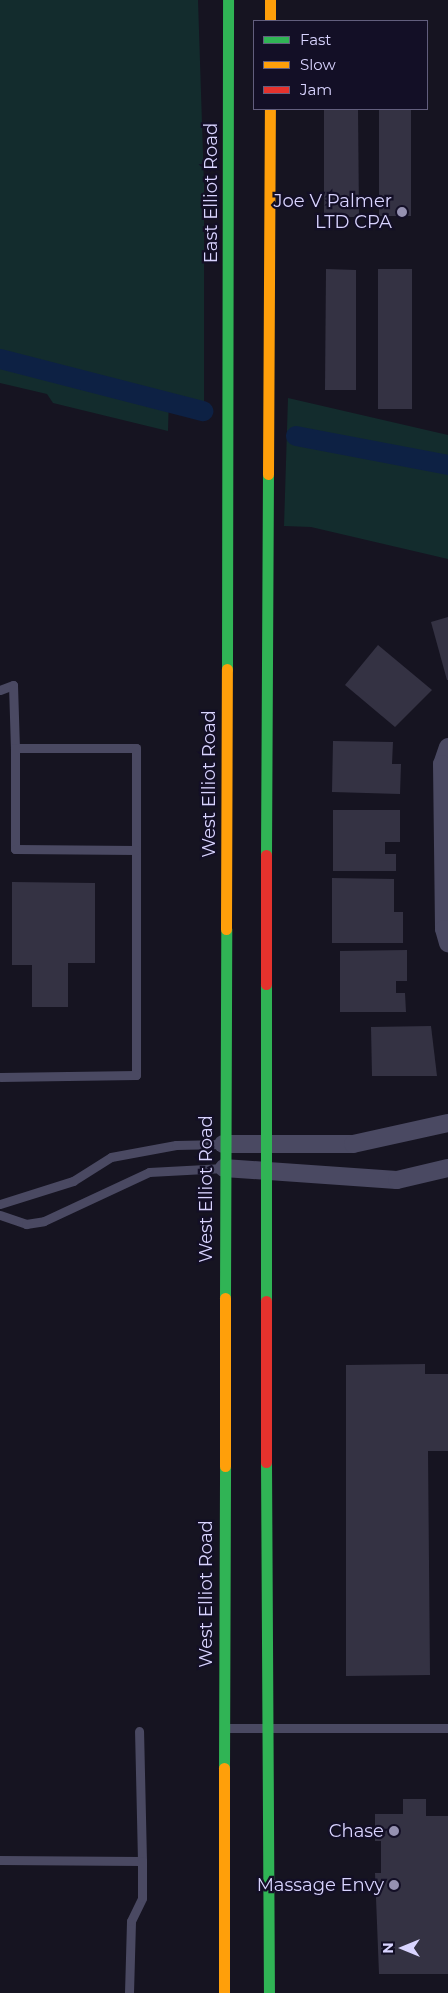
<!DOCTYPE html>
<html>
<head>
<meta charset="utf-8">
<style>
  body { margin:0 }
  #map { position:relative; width:448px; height:1993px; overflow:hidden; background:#161421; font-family:Montserrat,sans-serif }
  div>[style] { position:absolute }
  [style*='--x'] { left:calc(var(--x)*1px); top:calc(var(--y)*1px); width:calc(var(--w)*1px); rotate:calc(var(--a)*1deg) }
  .green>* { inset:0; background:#132c2d }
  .canal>* { height:20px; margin:-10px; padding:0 10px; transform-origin:10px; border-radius:10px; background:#0d2144 }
  .building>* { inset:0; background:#343243 }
  .lane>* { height:9px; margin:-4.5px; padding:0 4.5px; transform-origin:4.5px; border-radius:4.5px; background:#4a4962 }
  .street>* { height:18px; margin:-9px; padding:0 9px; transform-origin:9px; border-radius:9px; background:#4a4962 }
  .fast>* { height:11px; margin:-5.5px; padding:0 5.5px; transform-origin:5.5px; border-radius:5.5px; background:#30b455 }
  .slow>* { height:11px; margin:-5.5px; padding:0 5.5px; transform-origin:5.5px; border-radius:5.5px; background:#ff9f0a }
  .jam>* { height:11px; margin:-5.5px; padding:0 5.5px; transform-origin:5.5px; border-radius:5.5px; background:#e5322d }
  .dots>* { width:14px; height:14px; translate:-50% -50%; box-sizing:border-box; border:2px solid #130f26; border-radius:50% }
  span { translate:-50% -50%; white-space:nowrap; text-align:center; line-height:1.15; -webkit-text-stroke:4.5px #130f26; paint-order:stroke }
  .street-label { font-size:18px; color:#d9d4ff }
  .poi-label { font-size:18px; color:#d9d4ff }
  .right { translate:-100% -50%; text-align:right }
  .legend { position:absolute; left:253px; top:20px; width:175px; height:90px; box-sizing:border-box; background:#130f26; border:1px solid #625e7d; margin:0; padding:6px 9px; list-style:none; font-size:15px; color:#d9d4ff }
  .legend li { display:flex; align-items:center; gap:10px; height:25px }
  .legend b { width:25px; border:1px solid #625e7d }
  .north { position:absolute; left:378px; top:1923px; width:50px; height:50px; -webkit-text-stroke:4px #130f26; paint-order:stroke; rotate:270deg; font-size:14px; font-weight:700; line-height:20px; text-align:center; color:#d9d4ff }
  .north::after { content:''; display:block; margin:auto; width:18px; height:22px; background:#d9d4ff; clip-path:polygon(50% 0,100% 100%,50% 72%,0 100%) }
</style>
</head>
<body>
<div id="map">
  <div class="green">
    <i style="clip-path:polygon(0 0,198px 0,204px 185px,204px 403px,169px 395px,168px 431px,53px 403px,47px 394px,0 383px)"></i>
    <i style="clip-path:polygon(288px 398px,448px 435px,448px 559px,311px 527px,284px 526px)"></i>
  </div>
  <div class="canal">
    <i style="--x:0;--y:359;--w:210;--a:14.4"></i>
    <i style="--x:296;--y:436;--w:155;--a:10.8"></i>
  </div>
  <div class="building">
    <i style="clip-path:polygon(324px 109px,358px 109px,359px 217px,324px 217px)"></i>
    <i style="clip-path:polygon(379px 109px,411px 109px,411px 216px,379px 216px)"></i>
    <i style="clip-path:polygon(326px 269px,356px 270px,356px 390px,325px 390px)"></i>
    <i style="clip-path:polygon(378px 269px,412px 269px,412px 409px,378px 409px)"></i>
    <i style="clip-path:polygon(448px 617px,448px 680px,447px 680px,431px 622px)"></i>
    <i style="clip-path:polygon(378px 645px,432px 690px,395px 727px,345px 685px)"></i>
    <i style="clip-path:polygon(333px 741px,393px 742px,392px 764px,401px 764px,400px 794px,332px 792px)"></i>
    <i style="clip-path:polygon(333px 810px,400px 810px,400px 842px,385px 842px,385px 854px,396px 854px,396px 871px,333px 871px)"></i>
    <i style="clip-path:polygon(332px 878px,394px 879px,394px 912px,403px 912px,403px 943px,332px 943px)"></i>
    <i style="clip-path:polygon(12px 882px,95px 883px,95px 963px,68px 963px,68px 1007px,32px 1007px,32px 965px,12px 965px)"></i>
    <i style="clip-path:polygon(407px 950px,407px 981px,396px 981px,396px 993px,405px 993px,406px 1012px,340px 1012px,340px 951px)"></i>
    <i style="clip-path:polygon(431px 1026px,437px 1076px,372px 1076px,371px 1027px)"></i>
    <i style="clip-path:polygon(425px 1364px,425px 1374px,448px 1374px,448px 1451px,428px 1451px,430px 1675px,346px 1676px,346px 1365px)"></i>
    <i style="clip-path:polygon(403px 1799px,426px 1799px,426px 1816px,448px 1816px,448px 1974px,379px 1974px,375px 1873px,381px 1873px,381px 1841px,375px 1841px,375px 1814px,403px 1814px)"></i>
  </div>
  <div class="lane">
    <i style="--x:0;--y:690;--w:14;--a:-21"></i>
    <i style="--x:13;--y:685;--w:63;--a:88.2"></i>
    <i style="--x:15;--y:748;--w:121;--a:0"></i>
    <i style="--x:136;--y:748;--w:327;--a:90"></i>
    <i style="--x:136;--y:1075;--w:136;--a:179.2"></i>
    <i style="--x:15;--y:748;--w:101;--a:90"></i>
    <i style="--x:15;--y:849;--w:121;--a:0.5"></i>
    <i style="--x:0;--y:1204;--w:77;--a:-17.5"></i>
    <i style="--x:73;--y:1181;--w:45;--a:-32.3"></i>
    <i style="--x:111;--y:1157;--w:66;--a:-10.5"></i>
    <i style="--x:176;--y:1145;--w:47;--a:-1.2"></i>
    <i style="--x:0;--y:1215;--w:28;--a:19"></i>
    <i style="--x:26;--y:1224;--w:18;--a:-9"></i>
    <i style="--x:44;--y:1221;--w:116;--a:-25"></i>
    <i style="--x:149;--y:1172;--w:75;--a:-3.1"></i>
    <i style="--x:226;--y:1728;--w:222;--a:0"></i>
    <i style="--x:0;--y:1860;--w:142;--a:0.4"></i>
    <i style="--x:142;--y:1861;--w:130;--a:-91.3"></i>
    <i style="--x:129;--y:1993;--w:72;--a:-88.4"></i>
    <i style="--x:131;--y:1921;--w:25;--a:-64"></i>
    <i style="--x:142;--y:1898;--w:37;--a:-90"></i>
  </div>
  <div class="street">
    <i style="--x:448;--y:747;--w:18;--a:109"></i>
    <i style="--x:442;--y:764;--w:165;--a:89.3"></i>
    <i style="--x:444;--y:929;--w:15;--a:74"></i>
    <i style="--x:223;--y:1144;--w:130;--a:0"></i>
    <i style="--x:353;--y:1144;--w:97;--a:-12.5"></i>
    <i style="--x:224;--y:1168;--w:173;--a:4"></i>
    <i style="--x:397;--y:1180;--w:52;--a:-13.2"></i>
  </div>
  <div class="fast">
    <i style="--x:227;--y:669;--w:669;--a:-89.91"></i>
    <i style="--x:266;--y:855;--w:381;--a:-89.7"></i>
    <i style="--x:225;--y:1298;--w:369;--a:-89.8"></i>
    <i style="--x:266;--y:1301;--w:317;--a:-90"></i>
    <i style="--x:266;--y:1462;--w:531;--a:89.68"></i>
    <i style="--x:224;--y:1768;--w:302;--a:-89.8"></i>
  </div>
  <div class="slow">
    <i style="--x:270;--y:0;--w:21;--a:90"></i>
    <i style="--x:268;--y:474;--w:365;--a:-89.7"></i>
    <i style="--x:226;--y:929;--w:260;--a:-89.8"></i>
    <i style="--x:225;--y:1466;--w:168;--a:-90"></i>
    <i style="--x:224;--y:1993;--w:225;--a:-90"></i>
  </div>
  <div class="jam">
    <i style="--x:266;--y:984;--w:129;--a:-90"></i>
    <i style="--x:266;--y:1301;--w:161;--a:90"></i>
  </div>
  <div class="dots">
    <i style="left:402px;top:212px;background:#9591b1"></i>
    <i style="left:394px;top:1831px;background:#9591b1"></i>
    <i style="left:394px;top:1885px;background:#9591b1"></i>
  </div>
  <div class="street-label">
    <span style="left:211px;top:193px;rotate:-90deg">East Elliot Road</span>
    <span style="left:209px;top:784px;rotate:-90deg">West Elliot Road</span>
    <span style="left:206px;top:1189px;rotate:-90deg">West Elliot Road</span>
    <span style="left:206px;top:1594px;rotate:-90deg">West Elliot Road</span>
  </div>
  <div class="poi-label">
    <span class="right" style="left:392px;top:212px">Joe V Palmer<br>LTD CPA</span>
    <span class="right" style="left:384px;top:1831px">Chase</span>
    <span class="right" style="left:384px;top:1885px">Massage Envy</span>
  </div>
  <ul class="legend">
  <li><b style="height:6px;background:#30b455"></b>Fast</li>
  <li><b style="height:6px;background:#ff9f0a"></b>Slow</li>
  <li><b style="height:6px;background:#e5322d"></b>Jam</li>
  </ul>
  <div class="north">N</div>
</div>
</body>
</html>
